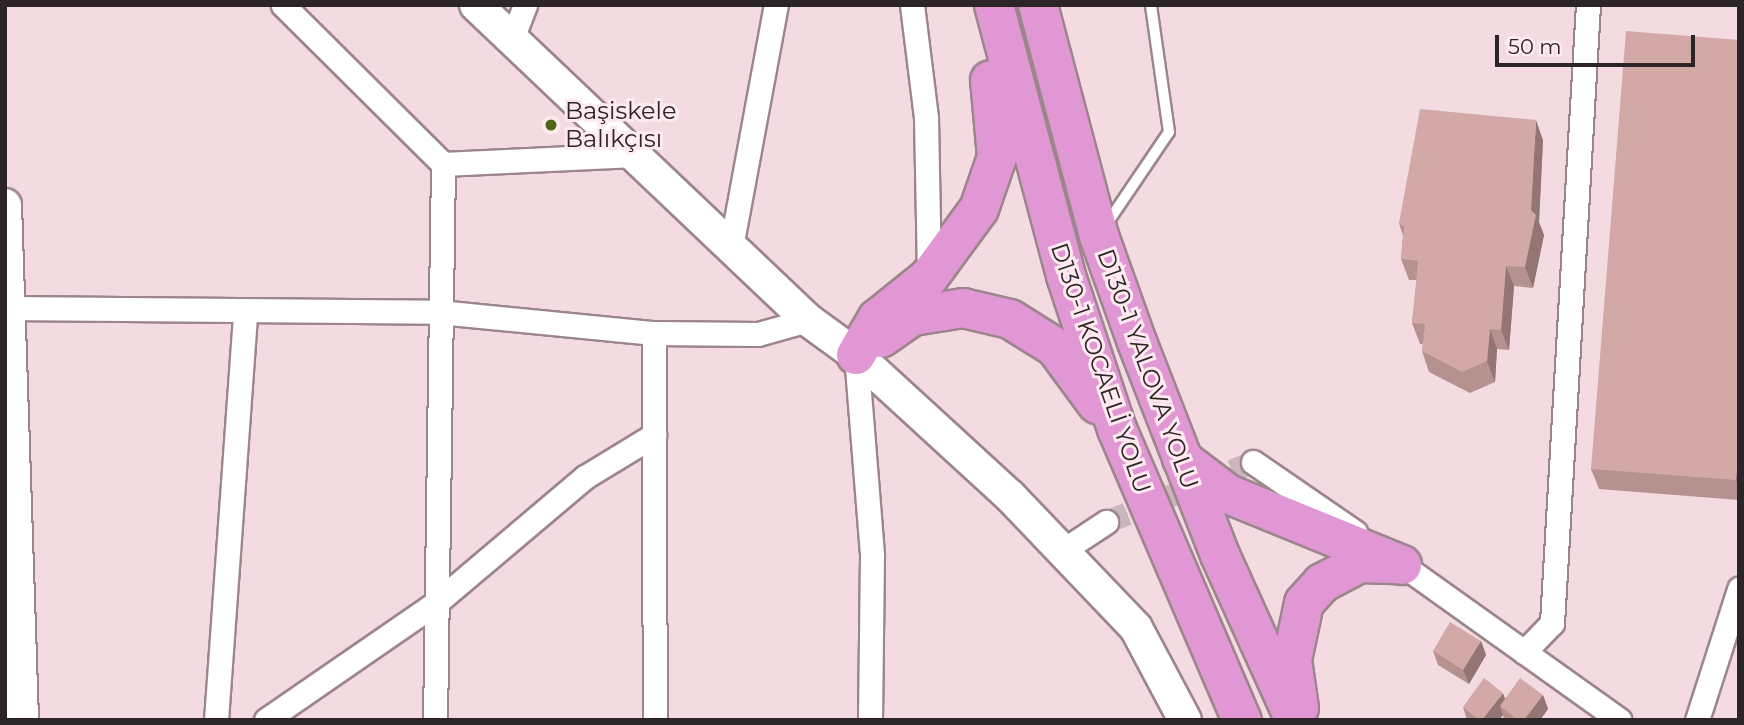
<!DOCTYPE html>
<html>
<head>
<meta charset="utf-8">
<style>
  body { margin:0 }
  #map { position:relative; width:1744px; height:725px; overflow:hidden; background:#f4dbe2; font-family:Montserrat,sans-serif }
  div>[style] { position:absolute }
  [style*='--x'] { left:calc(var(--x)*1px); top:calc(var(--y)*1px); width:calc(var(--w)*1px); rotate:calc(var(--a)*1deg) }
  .street-tunnel>* { height:23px; margin-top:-11.5px; transform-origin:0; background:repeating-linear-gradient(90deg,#ccb6bd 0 23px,transparent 0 34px) }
  .roads { filter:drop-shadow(2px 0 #9c868c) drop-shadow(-2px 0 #9c868c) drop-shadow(0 2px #9c868c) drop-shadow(0 -2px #9c868c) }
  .lane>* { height:10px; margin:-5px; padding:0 5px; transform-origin:5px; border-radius:5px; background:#fff }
  .street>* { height:23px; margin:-11.5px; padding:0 11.5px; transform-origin:11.5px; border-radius:11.5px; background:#fff }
  .secondary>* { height:32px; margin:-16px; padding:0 16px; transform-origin:16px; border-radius:16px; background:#fff }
  .highway>* { height:38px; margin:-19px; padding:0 19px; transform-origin:19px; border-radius:19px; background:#e097d4 }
  .wall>* { inset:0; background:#b5918f }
  .shaded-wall>* { inset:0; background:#937674 }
  .building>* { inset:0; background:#d2a9a6 }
  .dots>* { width:19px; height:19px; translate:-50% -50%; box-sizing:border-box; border:4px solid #feeaef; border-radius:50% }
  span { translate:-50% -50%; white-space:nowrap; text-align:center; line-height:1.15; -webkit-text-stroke:6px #feeaef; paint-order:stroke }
  .poi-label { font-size:24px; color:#2d2427 }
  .left { translate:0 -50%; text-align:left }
  .street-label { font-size:24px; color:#2d2427 }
  .frame { position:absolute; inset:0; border:7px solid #2d2427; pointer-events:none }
  .scale { position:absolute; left:1495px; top:35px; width:200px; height:32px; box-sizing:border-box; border:4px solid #2d2427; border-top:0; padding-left:9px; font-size:21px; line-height:24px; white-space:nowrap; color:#2d2427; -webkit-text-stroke:5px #feeaef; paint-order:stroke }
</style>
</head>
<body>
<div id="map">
  <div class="street-tunnel">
    <i style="--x:1106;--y:522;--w:159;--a:-22.2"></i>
  </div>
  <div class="roads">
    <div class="lane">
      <i style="--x:1106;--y:225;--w:112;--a:-55.9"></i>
      <i style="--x:1169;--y:132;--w:128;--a:-98.1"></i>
    </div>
    <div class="street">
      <i style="--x:283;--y:5;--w:226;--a:44.8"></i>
      <i style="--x:443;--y:164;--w:556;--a:90.82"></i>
      <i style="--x:912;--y:5;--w:114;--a:82.9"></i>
      <i style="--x:926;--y:118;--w:156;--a:88.9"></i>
      <i style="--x:512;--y:39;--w:36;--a:-69"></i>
      <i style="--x:443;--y:164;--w:191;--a:-2.7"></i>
      <i style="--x:731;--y:247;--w:246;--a:-79.5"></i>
      <i style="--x:8;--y:308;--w:431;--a:0.5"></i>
      <i style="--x:439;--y:312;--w:216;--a:5.6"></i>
      <i style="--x:654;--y:333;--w:104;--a:0.6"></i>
      <i style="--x:758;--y:334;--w:52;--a:-15.6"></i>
      <i style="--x:654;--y:333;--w:387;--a:89.9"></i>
      <i style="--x:856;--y:355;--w:201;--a:85.4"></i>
      <i style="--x:872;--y:555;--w:165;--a:90.7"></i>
      <i style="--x:1253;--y:462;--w:124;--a:34.5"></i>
      <i style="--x:1062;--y:551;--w:53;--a:-33.4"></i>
      <i style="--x:1394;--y:559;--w:277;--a:35.5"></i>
      <i style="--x:1524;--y:652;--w:40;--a:-46"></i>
      <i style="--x:1552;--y:623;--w:619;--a:-86.67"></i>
      <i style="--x:216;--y:720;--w:409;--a:-85.9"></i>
      <i style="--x:266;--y:720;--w:208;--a:-34.6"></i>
      <i style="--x:437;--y:602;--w:194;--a:-40.2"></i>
      <i style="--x:585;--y:477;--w:81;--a:-31.3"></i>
      <i style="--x:1697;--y:720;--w:138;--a:-72.2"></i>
    </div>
    <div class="secondary">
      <i style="--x:476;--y:5;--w:458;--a:43.5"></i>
      <i style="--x:808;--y:320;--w:59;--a:36.1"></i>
      <i style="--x:856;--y:355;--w:209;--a:42.5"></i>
      <i style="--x:1010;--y:496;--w:182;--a:46.3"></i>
      <i style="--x:1136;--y:628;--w:104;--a:62"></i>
      <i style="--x:5;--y:205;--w:515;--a:88.11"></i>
    </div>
    <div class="highway">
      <i style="--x:994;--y:5;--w:280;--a:75.1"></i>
      <i style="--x:1066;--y:276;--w:161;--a:71.6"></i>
      <i style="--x:1117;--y:429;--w:317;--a:66.8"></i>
      <i style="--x:1038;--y:5;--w:239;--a:75.2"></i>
      <i style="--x:1099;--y:236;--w:113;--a:70.3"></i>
      <i style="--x:1137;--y:342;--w:229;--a:68.7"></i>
      <i style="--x:1220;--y:555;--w:181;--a:65.6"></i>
      <i style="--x:881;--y:338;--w:39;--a:-35"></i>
      <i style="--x:913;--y:316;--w:51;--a:-9.1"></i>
      <i style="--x:963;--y:308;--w:48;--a:13.2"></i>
      <i style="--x:1010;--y:319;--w:53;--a:31.9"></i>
      <i style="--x:1055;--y:347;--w:71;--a:53.6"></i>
      <i style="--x:856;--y:355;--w:42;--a:-59.7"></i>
      <i style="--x:877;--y:319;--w:67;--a:-38.9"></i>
      <i style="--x:929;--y:277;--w:84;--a:-53.7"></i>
      <i style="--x:979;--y:209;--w:55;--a:-70.9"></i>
      <i style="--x:997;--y:157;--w:77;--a:-95.2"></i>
      <i style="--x:1182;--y:459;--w:58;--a:37.3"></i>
      <i style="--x:1228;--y:494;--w:188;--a:22.2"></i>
      <i style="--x:1299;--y:708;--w:49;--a:-98.3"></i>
      <i style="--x:1292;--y:660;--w:58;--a:-78.1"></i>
      <i style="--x:1304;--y:603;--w:27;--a:-48"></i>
      <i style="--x:1322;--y:583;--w:43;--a:-27.8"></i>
      <i style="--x:1360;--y:563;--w:36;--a:2"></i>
    </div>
  </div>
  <div class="wall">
    <i style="clip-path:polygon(1739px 40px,1739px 500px,1599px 489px,1591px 469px)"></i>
    <i style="clip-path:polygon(1543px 140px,1539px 222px,1544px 235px,1533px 288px,1514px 286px,1509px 350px,1497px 349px,1495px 382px,1470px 393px,1429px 372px,1422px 351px,1423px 344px,1420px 344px,1412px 323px,1417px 280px,1409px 280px,1401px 259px,1403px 236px,1399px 223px)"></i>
    <i style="clip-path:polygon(1481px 641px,1486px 655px,1469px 684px,1438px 665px,1433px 651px)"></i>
    <i style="clip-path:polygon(1543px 695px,1548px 709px,1540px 720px,1504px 720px,1503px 715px,1499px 720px,1467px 720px,1463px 707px,1505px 698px)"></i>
  </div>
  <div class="shaded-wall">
    <i style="clip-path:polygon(1536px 120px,1543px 140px,1539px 222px,1544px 235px,1533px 288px,1525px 267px,1531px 210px)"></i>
    <i style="clip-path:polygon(1506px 266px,1514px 286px,1509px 350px,1501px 330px)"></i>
    <i style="clip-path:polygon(1490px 329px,1497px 349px,1495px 382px,1487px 361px)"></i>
    <i style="clip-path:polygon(1739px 448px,1739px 487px,1736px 480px)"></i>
    <i style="clip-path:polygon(1481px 641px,1486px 655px,1469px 684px,1463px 670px)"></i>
    <i style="clip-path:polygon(1503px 693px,1508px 707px,1500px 706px,1503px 715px,1499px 720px,1482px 720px)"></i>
    <i style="clip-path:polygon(1543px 695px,1548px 709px,1540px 720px,1524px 720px)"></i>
  </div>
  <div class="building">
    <i style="clip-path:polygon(1626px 31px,1739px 40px,1739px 448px,1736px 480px,1591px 469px)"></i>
    <i style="clip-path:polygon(1420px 109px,1536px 120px,1531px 210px,1536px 215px,1525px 267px,1506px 266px,1501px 330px,1490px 329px,1487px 361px,1462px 372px,1422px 351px,1425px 324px,1412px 323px,1418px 261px,1401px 259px,1404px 227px,1399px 223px)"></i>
    <i style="clip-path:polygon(1450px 622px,1481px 641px,1463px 670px,1433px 651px)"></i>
    <i style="clip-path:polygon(1484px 678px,1503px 693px,1482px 720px,1479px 720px,1463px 707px)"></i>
    <i style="clip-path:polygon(1520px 678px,1543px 695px,1524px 720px,1512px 720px,1514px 717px,1500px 706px)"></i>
  </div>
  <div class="dots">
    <i style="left:551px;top:125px;background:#4f6614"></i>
  </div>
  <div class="poi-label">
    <span class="left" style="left:565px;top:125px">Başiskele<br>Balıkçısı</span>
  </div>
  <div class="street-label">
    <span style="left:1101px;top:368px;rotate:71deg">D130-1 KOCAELİ YOLU</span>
    <span style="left:1148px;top:369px;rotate:70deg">D130-1 YALOVA YOLU</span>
  </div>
  <div class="frame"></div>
  <div class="scale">50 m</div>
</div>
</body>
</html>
